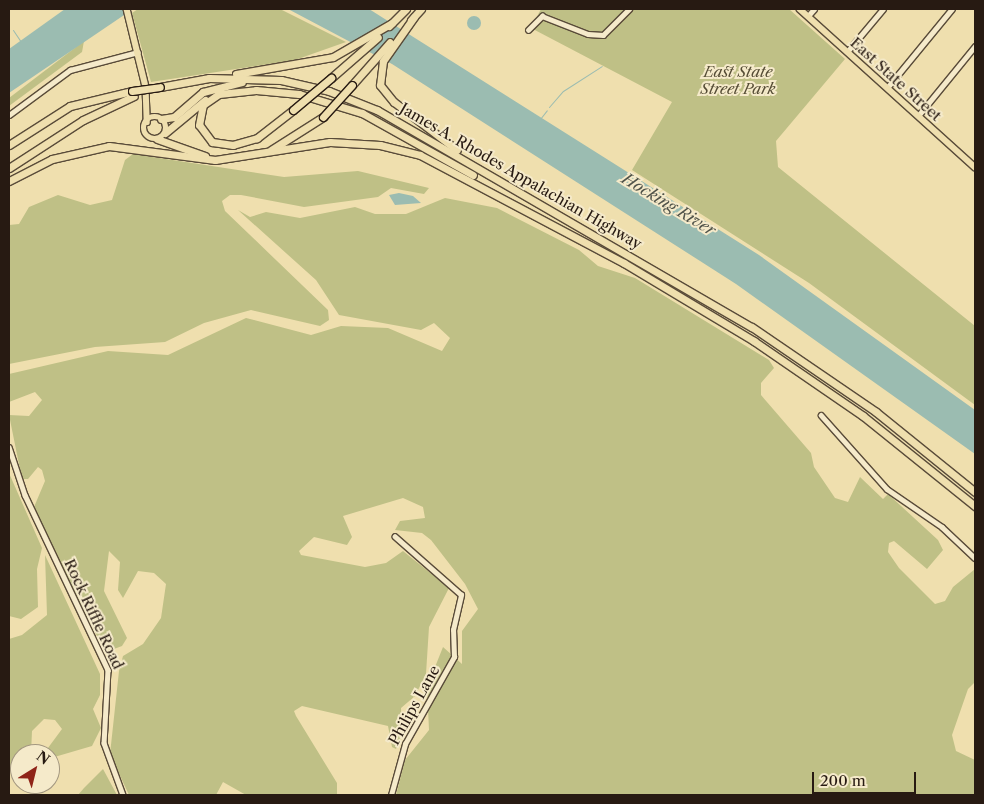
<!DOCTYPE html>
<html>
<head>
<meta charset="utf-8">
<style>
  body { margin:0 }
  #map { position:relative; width:984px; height:804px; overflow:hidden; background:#efdfae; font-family:"Libre Caslon Text",serif }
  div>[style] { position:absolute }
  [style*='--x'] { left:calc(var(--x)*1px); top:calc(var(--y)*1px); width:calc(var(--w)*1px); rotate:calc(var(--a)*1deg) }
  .green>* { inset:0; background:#bfc086 }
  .water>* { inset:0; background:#9bbcb1 }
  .round { border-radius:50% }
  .stream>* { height:1px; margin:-0.5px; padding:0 0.5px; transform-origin:0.5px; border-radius:0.5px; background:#9bbcb1 }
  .roads { filter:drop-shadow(1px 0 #594b39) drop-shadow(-1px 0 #594b39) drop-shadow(0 1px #594b39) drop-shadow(0 -1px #594b39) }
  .minor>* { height:4.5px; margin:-2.25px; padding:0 2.25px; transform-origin:2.25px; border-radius:2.25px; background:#f5eaca }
  .major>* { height:5.5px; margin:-2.75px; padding:0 2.75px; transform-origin:2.75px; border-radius:2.75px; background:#efdfae }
  .major>.ring { margin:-2.75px; padding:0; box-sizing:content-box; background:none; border:5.5px solid #efdfae; border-radius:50% }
  .highway>* { height:7px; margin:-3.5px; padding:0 3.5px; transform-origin:3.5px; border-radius:3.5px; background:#efdfae }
  .bridges { filter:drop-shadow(1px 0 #271a12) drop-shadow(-1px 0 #271a12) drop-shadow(0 1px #271a12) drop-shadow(0 -1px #271a12) }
  .highway-bridge>* { height:7px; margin:-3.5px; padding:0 3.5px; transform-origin:3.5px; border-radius:3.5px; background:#efdfae }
  span { translate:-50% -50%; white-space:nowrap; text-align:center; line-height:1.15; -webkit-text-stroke:4px #f5eaca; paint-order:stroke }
  .park-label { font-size:15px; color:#554c35; font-style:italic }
  .street-label { font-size:15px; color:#271a12 }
  .water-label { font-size:16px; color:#50534a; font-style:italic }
  .frame { position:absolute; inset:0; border:10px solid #271a12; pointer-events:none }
  .north { position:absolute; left:10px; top:744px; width:50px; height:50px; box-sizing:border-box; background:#f5eaca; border:1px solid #a39780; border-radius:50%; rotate:36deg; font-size:14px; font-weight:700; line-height:20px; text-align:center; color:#271a12 }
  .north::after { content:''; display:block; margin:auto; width:18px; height:22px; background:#8f2418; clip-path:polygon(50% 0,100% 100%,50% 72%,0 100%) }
  .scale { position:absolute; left:812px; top:772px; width:104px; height:22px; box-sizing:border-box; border:2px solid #271a12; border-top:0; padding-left:6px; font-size:15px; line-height:18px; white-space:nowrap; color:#271a12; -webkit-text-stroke:4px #f5eaca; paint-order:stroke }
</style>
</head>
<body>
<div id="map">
  <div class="green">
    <i style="clip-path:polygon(138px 9px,280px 9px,346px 42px,295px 60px,151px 82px,132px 13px)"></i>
    <i style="clip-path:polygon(541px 9px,789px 9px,845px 59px,776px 141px,778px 167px,975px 326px,975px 405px,809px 283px,632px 170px,672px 102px,531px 28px)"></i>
    <i style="clip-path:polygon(84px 41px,82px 52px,9px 106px,9px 98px)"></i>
    <i style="clip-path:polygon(133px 154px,284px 177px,358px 171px,429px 188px,424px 194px,391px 188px,378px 197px,304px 207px,241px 195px,230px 195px,222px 201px,225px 211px,328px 310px,329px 320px,320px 326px,251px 310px,204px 323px,165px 342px,95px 347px,9px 364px,9px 225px,19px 224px,29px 207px,58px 195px,90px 205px,112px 200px,125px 160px)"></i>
    <i style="clip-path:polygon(445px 198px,497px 208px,579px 250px,598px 266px,635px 278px,769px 360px,774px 368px,761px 383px,761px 395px,811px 453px,814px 467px,835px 498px,848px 502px,860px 477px,883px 499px,888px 494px,938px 540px,943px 550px,927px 569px,894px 541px,889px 543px,888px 552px,899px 568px,935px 604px,945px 601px,953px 587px,975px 569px,975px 682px,968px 689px,952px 735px,956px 751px,975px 760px,975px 795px,396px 795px,405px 760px,429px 730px,427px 687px,443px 647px,462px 664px,462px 631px,478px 609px,465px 584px,431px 540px,422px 533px,395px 530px,400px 521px,425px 518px,423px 507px,403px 498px,343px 516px,352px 537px,347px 545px,314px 537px,299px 551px,301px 555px,365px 567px,386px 563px,403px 551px,449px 588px,429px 627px,426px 674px,415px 696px,401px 708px,402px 735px,396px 749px,392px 747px,388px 726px,302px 706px,294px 711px,296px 716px,337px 783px,337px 795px,246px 795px,223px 782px,216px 795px,129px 795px,110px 754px,119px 671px,123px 656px,143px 644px,161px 618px,166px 584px,154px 573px,138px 571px,123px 598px,118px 590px,120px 562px,109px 551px,104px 591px,127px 638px,122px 646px,106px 652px,75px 596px,34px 507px,45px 481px,42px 470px,38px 467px,28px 479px,22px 479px,9px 415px,29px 416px,42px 400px,35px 392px,9px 402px,9px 374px,108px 351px,168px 355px,246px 318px,311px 335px,341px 326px,388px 328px,442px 351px,450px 338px,434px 323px,421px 330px,339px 315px,316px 280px,238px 210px,250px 217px,266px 212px,300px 218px,355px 207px,375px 214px,406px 214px)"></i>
    <i style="clip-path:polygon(9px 473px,42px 548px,37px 569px,38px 607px,21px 619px,9px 616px)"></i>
    <i style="clip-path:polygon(45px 555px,100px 674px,100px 695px,93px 709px,101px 728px,92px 746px,51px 758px,45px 752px,62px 729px,55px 720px,44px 719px,32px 731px,31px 754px,20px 754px,20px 767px,15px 767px,9px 765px,9px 639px,22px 635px,47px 615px)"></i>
    <i style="clip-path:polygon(103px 769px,117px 795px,78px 795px,84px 788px)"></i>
  </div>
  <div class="water">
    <i style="clip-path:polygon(65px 9px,133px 9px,9px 93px,9px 49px)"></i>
    <i style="clip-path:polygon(288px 9px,369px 9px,759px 255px,975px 410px,975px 454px,736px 284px,392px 64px)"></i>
    <i class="round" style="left:467px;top:16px;width:14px;height:14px"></i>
    <i style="clip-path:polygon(399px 193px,413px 196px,421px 203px,395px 205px,389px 195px)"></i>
  </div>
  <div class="stream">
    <i style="--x:13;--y:30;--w:14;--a:56"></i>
    <i style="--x:549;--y:107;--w:21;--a:-49"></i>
    <i style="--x:563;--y:91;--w:46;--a:-32.7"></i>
    <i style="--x:540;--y:119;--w:11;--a:-52"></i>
  </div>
  <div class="roads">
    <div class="minor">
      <i style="--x:808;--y:16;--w:9;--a:-49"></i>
      <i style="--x:528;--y:30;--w:20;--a:-45"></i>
      <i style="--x:542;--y:16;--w:49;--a:21.4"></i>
      <i style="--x:588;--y:34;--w:15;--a:4"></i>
      <i style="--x:603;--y:35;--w:37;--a:-45"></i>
      <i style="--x:847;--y:52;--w:56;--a:-50.1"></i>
      <i style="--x:887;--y:88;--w:102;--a:-50.6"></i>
      <i style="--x:9;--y:115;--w:76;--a:-36.4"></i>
      <i style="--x:70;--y:70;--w:70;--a:-14.8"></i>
      <i style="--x:918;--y:116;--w:90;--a:-50.8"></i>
      <i style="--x:821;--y:415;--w:99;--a:48.3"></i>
      <i style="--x:887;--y:489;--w:67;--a:34.6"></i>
      <i style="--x:942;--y:527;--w:45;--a:43.2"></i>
      <i style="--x:9;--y:447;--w:51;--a:71.6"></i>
      <i style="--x:25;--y:495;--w:194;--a:64.6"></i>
      <i style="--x:108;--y:670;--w:73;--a:93.1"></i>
      <i style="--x:104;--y:743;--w:55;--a:69.9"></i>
      <i style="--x:391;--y:795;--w:53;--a:-74.6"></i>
      <i style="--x:405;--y:744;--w:100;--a:-60.6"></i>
      <i style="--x:454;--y:657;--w:27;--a:-92"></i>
      <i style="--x:453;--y:630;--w:36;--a:-77"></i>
      <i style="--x:461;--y:595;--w:88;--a:-138.7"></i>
    </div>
    <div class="major">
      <i style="--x:127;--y:9;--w:80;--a:76.3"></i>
      <i style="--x:146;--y:87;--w:35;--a:88"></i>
      <i style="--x:800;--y:9;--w:236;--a:42.1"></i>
      <i class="ring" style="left:144px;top:117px;width:16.5px;height:16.5px"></i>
    </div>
    <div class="highway">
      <i style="--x:414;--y:17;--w:54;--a:125.2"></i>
      <i style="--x:383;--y:61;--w:24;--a:97"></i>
      <i style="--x:380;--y:85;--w:22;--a:51"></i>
      <i style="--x:394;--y:102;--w:79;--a:37.3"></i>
      <i style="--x:411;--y:20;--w:15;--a:-48"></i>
      <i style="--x:389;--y:26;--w:24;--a:-45"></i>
      <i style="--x:236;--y:74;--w:98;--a:-9.9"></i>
      <i style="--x:333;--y:57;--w:68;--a:-30"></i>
      <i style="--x:331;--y:78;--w:62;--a:-41.1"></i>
      <i style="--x:352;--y:85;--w:57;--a:-48.5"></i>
      <i style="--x:160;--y:87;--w:50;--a:-10.4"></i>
      <i style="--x:209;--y:78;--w:72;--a:1.6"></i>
      <i style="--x:281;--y:80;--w:49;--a:12.9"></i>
      <i style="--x:329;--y:91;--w:52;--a:21.6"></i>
      <i style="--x:377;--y:110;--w:433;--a:30.1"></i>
      <i style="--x:752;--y:327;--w:150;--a:34.4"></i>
      <i style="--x:876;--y:412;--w:127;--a:38.9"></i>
      <i style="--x:293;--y:110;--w:46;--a:142.1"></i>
      <i style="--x:257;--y:138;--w:25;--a:164"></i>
      <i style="--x:233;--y:145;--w:21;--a:-172"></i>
      <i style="--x:212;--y:142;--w:21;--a:-127"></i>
      <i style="--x:199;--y:125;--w:20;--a:-79"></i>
      <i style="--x:203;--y:105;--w:19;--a:-35"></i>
      <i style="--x:219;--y:94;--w:37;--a:-6"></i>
      <i style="--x:256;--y:90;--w:43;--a:5.3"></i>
      <i style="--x:299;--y:94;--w:66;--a:16.8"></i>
      <i style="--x:362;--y:113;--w:127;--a:29.2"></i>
      <i style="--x:161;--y:119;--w:13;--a:-9"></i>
      <i style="--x:174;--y:117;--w:38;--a:-41"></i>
      <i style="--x:203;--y:92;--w:40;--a:-14.4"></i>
      <i style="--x:165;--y:133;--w:52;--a:-39.5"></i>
      <i style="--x:157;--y:139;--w:51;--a:19.5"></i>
      <i style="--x:9;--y:145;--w:72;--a:-32.6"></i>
      <i style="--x:70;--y:106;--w:64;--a:-13.6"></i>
      <i style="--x:271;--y:150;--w:62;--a:-32.4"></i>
      <i style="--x:9;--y:168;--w:88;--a:-33"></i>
      <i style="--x:83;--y:120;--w:56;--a:-25.2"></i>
      <i style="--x:9;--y:181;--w:48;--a:-27.1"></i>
      <i style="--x:52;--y:159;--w:58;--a:-12.8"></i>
      <i style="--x:109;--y:146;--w:107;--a:7.5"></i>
      <i style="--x:215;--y:160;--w:116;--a:-8.9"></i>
      <i style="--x:330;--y:142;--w:50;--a:3.4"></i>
      <i style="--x:380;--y:145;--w:41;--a:14"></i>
      <i style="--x:420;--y:155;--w:231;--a:27.9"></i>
      <i style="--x:624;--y:263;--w:152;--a:31"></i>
      <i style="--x:754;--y:341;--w:132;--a:34.5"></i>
      <i style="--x:863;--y:416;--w:144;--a:38.8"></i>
    </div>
  </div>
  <div class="bridges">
    <div class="highway-bridge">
      <i style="--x:132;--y:91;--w:28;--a:-8"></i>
      <i style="--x:293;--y:110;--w:50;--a:-40.1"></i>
      <i style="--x:323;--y:117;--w:43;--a:-47.8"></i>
    </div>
  </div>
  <div class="park-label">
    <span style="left:738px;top:80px">East State<br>Street Park</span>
  </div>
  <div class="street-label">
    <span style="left:896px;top:79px;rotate:42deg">East State Street</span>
    <span style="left:521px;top:176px;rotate:30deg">James A. Rhodes Appalachian Highway</span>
    <span style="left:94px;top:614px;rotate:65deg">Rock Riffle Road</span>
    <span style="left:414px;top:705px;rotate:-61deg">Philips Lane</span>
  </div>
  <div class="water-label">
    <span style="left:669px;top:204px;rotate:31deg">Hocking River</span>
  </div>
  <div class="frame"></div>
  <div class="north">N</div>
  <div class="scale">200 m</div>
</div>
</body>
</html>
